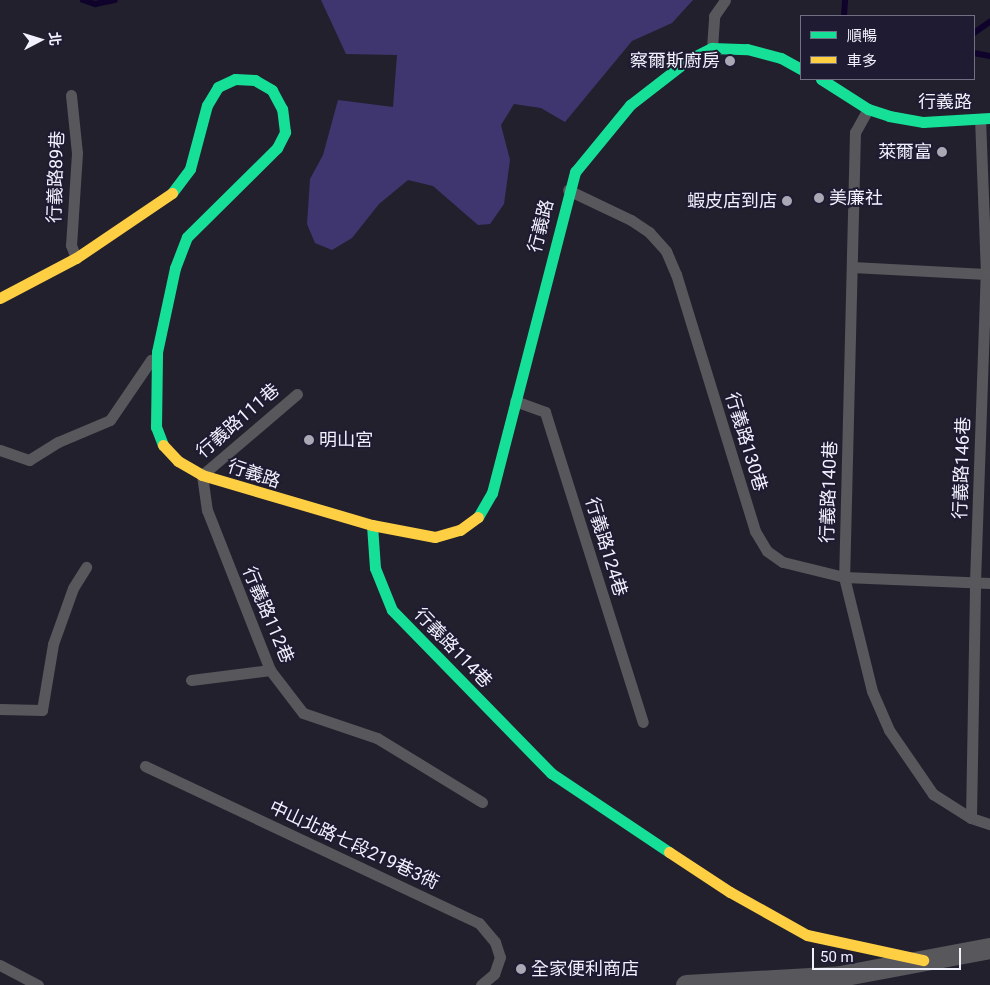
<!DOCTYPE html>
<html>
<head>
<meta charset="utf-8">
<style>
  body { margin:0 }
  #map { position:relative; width:990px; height:985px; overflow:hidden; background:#22202d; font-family:Roboto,"Noto Sans TC",sans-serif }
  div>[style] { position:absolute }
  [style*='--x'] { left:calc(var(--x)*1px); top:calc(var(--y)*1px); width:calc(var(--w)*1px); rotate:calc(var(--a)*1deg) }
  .forest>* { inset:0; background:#3f3670 }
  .stream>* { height:5.5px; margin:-2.75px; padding:0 2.75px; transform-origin:2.75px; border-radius:2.75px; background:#0f032c }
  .lane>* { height:11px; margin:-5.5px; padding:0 5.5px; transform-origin:5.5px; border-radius:5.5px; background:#57575c }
  .street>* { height:21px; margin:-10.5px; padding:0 10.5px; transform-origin:10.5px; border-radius:10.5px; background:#57575c }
  .fast>* { height:11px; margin:-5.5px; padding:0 5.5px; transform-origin:5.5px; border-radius:5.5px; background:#16e098 }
  .slow>* { height:11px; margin:-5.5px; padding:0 5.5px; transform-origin:5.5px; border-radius:5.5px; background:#ffcf43 }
  .dots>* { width:14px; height:14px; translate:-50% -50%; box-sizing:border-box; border:2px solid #1e1b32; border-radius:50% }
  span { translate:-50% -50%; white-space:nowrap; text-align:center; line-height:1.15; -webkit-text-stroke:4px #1e1b32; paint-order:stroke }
  .poi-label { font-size:18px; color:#f1f1fd }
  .right { translate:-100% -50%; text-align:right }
  .left { translate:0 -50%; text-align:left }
  .street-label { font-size:18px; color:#f1f1fd }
  .legend { position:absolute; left:800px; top:15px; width:175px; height:65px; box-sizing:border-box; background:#1e1b32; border:1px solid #727183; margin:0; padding:6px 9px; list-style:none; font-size:15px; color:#f1f1fd }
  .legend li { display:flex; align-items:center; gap:10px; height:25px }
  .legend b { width:25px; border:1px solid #727183 }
  .north { position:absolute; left:15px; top:15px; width:50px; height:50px; -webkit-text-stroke:4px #1e1b32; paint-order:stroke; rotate:85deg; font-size:14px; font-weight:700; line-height:20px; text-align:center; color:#f1f1fd }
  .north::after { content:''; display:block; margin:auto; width:18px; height:22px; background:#f1f1fd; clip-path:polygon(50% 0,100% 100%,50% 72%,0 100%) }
  .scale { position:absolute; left:812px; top:948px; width:149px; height:22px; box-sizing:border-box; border:2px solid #f1f1fd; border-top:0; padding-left:6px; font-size:15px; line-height:18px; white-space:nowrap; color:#f1f1fd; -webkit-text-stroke:4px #1e1b32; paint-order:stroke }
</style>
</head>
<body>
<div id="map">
  <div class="forest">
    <i style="clip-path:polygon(321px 0,693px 0,672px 23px,632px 41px,565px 122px,541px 108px,514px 104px,501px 125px,510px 160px,504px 204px,490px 224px,478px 225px,433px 186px,408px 180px,379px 204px,352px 238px,332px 250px,315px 243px,307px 224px,310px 179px,323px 155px,338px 100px,393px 107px,397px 55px,346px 54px)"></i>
  </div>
  <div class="stream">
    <i style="--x:83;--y:0;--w:13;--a:18"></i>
    <i style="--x:95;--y:4;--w:20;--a:-11"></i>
    <i style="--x:844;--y:16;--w:16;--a:-86"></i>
    <i style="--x:974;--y:33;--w:19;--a:-35"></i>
    <i style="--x:974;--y:53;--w:16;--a:11"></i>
  </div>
  <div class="lane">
    <i style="--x:712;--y:48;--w:32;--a:-86"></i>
    <i style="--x:714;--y:16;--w:19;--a:-55"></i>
    <i style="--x:71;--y:95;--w:58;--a:84.1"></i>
    <i style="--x:77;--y:153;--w:92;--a:93.7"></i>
    <i style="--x:71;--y:245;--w:14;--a:69"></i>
    <i style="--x:868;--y:109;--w:26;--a:119"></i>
    <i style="--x:855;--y:132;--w:445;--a:91.4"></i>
    <i style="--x:844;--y:577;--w:117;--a:76.2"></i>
    <i style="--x:872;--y:691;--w:43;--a:66.4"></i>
    <i style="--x:889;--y:730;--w:78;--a:55.5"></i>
    <i style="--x:933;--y:794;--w:45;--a:32.3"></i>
    <i style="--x:971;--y:818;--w:20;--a:18"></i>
    <i style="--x:568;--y:190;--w:70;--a:25.5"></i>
    <i style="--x:631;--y:220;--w:22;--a:34"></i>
    <i style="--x:649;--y:232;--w:25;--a:48"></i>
    <i style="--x:666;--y:251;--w:25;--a:67"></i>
    <i style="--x:676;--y:274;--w:269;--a:72.9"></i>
    <i style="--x:755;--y:531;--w:23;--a:59"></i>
    <i style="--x:767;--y:551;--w:19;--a:35"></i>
    <i style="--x:783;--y:562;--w:63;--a:13.8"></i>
    <i style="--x:844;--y:577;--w:146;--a:2.4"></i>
    <i style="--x:852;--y:267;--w:134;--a:3"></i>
    <i style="--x:297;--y:394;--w:125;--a:139.5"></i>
    <i style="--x:202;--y:475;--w:35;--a:82"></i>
    <i style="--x:207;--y:510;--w:172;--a:68.5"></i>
    <i style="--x:270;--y:670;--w:54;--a:52.5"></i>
    <i style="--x:303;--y:713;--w:78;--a:18.7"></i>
    <i style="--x:377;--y:738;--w:123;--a:31.4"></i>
    <i style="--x:515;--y:401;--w:32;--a:20"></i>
    <i style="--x:545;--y:412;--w:325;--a:72.5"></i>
    <i style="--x:0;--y:450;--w:31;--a:19"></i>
    <i style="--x:29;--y:460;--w:34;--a:-32"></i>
    <i style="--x:58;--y:442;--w:56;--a:-22.9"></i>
    <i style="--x:110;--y:420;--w:73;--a:-55.7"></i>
    <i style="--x:191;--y:680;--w:80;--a:-7.2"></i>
    <i style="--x:0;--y:709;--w:42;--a:1.4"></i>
    <i style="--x:42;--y:710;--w:67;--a:-80.5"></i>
    <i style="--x:53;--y:644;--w:59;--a:-70.3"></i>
    <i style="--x:73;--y:588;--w:25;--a:-58"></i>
    <i style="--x:145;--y:766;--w:369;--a:25.2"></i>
    <i style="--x:479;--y:923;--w:25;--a:50"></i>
    <i style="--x:495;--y:942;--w:16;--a:72"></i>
    <i style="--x:500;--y:957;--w:18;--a:109"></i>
    <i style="--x:494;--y:974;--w:17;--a:140"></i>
    <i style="--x:971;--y:818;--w:236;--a:-89"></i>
    <i style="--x:975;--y:582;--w:308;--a:-88"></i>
    <i style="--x:986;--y:274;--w:154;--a:-92.2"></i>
    <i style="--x:0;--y:965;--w:43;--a:27.8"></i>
  </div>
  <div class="street">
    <i style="--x:686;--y:985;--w:154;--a:-3.3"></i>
    <i style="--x:840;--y:976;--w:153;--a:-10.6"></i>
  </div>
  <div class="fast">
    <i style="--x:821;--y:79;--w:56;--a:32.6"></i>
    <i style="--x:868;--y:109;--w:22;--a:18"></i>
    <i style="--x:889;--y:116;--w:35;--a:10"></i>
    <i style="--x:923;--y:122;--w:67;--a:-3.4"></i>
    <i style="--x:163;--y:445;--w:19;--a:-111"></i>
    <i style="--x:156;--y:427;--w:75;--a:-89.2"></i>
    <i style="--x:157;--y:352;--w:86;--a:-77.9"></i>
    <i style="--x:175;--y:268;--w:33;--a:-69"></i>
    <i style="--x:187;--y:237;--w:127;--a:-44.7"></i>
    <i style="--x:277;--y:148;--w:18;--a:-63"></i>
    <i style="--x:285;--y:132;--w:23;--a:-97"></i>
    <i style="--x:282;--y:109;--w:21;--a:-118"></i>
    <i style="--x:272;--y:90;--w:20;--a:-150"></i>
    <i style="--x:255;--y:80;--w:20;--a:-177"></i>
    <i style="--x:235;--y:79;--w:19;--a:155"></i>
    <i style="--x:218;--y:87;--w:21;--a:121"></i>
    <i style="--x:207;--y:105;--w:66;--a:104.9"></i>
    <i style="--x:190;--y:169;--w:30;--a:127"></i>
    <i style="--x:478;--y:517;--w:28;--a:-60"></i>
    <i style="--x:492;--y:493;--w:332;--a:-75.5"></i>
    <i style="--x:575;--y:172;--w:87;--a:-50.6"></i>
    <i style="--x:630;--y:105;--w:73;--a:-37.8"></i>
    <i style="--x:688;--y:60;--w:27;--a:-27"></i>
    <i style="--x:712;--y:48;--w:35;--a:2"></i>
    <i style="--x:747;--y:49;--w:35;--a:15"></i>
    <i style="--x:781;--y:58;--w:23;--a:29"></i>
    <i style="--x:372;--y:525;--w:43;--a:86"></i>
    <i style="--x:375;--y:568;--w:45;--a:68"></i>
    <i style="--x:392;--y:610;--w:228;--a:45.7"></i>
    <i style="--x:551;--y:773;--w:142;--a:33.8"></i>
  </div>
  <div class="slow">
    <i style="--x:0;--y:298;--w:86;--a:-27.8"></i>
    <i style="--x:76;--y:258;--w:116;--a:-34.1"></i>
    <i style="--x:163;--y:445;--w:22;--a:47"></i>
    <i style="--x:178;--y:461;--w:28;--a:30"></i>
    <i style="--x:202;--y:475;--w:177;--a:16.4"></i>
    <i style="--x:372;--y:525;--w:64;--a:10.8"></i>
    <i style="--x:435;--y:537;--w:26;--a:-16"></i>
    <i style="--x:460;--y:530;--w:22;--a:-36"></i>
    <i style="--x:669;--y:852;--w:73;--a:33.3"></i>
    <i style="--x:730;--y:892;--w:88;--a:29.2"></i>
    <i style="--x:807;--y:935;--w:119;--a:12.2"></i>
  </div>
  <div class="dots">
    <i style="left:730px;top:61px;background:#a9a8b4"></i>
    <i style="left:942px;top:152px;background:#a9a8b4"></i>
    <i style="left:819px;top:198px;background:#a9a8b4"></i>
    <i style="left:787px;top:201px;background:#a9a8b4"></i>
    <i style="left:309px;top:440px;background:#a9a8b4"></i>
    <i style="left:521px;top:969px;background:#a9a8b4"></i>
  </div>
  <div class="poi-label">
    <span class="right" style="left:720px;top:61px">察爾斯廚房</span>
    <span class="right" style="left:932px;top:152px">萊爾富</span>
    <span class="left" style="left:829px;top:198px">美廉社</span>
    <span class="right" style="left:777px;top:201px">蝦皮店到店</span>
    <span class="left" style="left:319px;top:440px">明山宮</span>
    <span class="left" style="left:531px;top:969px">全家便利商店</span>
  </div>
  <div class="street-label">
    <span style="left:945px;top:102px">行義路</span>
    <span style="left:56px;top:177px;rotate:-88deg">行義路89巷</span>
    <span style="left:541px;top:226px;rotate:-76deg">行義路</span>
    <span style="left:238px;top:421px;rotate:-41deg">行義路111巷</span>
    <span style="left:746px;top:442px;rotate:73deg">行義路130巷</span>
    <span style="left:962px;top:468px;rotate:-88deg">行義路146巷</span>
    <span style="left:254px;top:474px;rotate:18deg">行義路</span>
    <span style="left:829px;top:492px;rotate:-88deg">行義路140巷</span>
    <span style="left:606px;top:547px;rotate:73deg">行義路124巷</span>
    <span style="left:268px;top:615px;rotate:67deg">行義路112巷</span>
    <span style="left:453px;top:648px;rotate:46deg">行義路114巷</span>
    <span style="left:354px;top:845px;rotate:25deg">中山北路七段219巷3衖</span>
  </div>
  <ul class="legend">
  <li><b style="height:6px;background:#16e098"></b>順暢</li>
  <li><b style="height:6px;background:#ffcf43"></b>車多</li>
  </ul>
  <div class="north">北</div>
  <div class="scale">50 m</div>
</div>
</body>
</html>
